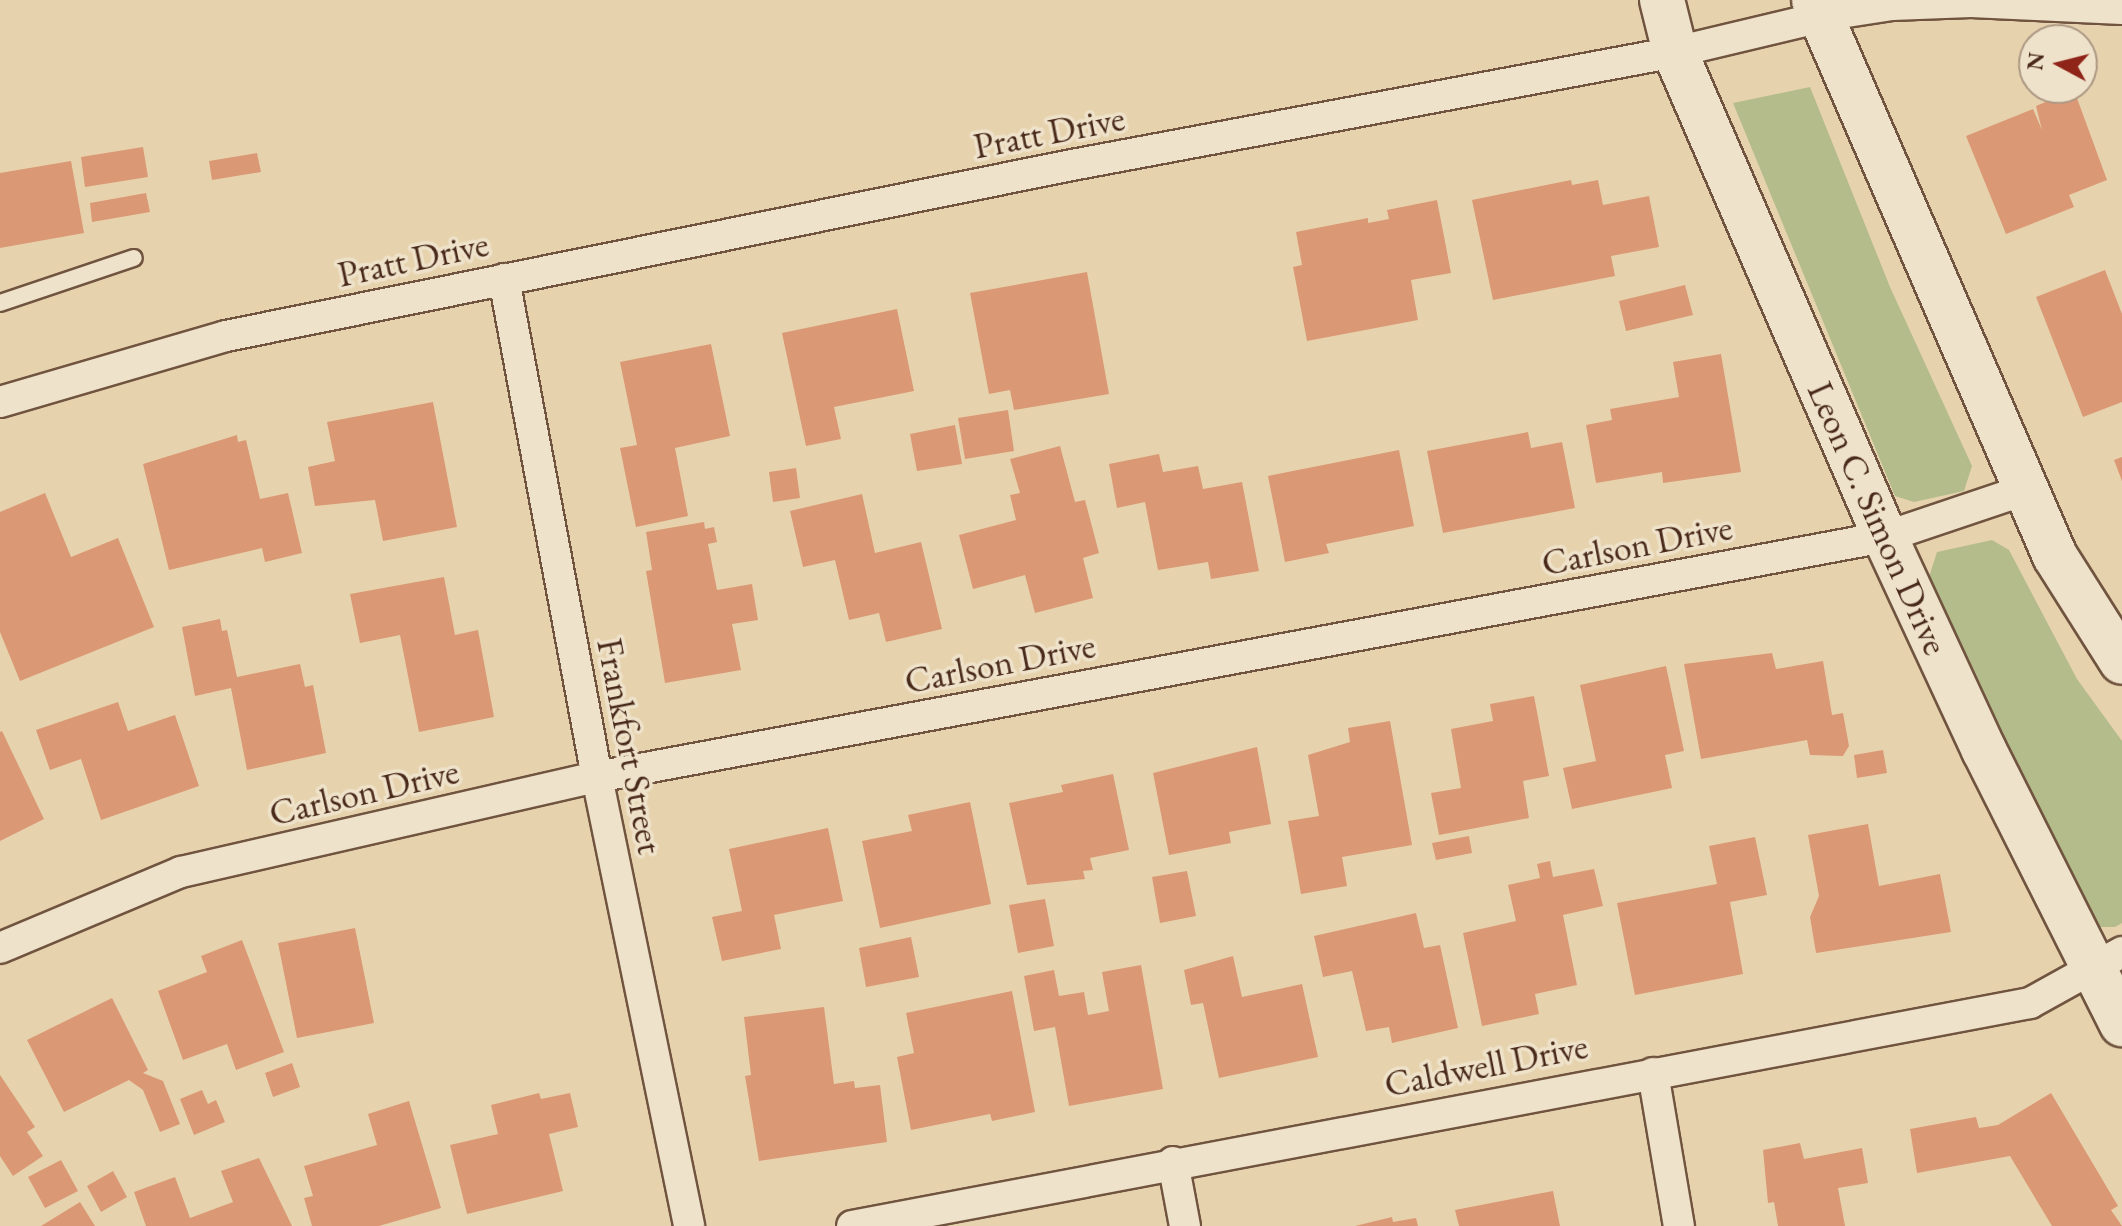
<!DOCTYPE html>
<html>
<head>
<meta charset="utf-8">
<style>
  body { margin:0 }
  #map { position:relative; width:2122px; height:1226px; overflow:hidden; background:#e6d3ae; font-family:"EB Garamond",serif }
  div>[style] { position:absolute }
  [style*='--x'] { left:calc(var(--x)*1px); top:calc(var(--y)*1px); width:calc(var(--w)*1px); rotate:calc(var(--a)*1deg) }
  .green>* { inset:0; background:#b4bc8b }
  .building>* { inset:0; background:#db9874 }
  .roads { filter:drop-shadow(2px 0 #70543f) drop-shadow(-2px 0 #70543f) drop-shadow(0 2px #70543f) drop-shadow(0 -2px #70543f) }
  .lane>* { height:16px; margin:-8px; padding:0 8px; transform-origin:8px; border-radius:8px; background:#efe2ca }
  .street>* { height:30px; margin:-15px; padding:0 15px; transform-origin:15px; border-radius:15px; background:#efe2ca }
  .secondary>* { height:44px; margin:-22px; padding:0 22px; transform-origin:22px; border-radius:22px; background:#efe2ca }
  span { translate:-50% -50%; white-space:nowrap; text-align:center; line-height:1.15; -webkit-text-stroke:7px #efe2ca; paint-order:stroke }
  .street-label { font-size:36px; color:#492a1a }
  .north { position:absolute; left:2018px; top:24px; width:80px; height:80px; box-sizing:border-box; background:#efe2ca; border:2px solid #ad9884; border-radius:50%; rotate:277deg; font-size:22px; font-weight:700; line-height:32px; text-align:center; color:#492a1a }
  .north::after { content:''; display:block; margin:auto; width:28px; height:36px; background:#8f2418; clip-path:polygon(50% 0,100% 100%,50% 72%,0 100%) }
</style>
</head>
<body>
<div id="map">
  <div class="green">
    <i style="clip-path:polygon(1810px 87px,1890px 287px,1972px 466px,1964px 491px,1914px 502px,1895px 496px,1733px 103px)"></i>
    <i style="clip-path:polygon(1992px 540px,2009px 550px,2077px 679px,2122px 741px,2122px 923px,2115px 927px,2099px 927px,2087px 918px,1986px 711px,1929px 577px,1937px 552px)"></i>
  </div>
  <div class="building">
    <i style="clip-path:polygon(2074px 90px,2107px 180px,2069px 195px,2074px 207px,2006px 234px,1966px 136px,2033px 109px,2042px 130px,2036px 106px)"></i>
    <i style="clip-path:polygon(143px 147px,148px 177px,85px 187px,81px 157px)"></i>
    <i style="clip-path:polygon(257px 153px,261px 172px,212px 180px,209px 161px)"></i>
    <i style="clip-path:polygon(71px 161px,84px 233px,0 248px,0 173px)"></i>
    <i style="clip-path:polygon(1571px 180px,1572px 185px,1598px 180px,1603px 205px,1649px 196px,1659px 247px,1611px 256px,1615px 276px,1493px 300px,1472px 200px)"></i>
    <i style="clip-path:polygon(146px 193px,150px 212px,92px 222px,90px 203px)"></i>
    <i style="clip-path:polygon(1437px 200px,1451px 273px,1411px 280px,1418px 320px,1307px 341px,1293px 267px,1302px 265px,1296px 232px,1368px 218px,1368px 223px,1389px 219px,1387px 210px)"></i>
    <i style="clip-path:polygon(2105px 270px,2122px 314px,2122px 402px,2083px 417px,2036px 297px)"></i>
    <i style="clip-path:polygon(1087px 272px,1109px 394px,1014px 410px,1010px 390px,989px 394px,970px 293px)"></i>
    <i style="clip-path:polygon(1685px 285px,1693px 315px,1626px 331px,1619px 301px)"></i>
    <i style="clip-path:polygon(897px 309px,914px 391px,834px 407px,841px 439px,806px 446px,782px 333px)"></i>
    <i style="clip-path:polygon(711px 344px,730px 436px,675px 448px,688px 516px,636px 527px,620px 448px,637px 445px,620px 362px)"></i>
    <i style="clip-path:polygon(1721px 354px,1741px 472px,1663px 483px,1662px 472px,1596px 483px,1586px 425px,1612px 420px,1610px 409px,1679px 397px,1673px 362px)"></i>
    <i style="clip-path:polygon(433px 402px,457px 527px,383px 541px,375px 500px,315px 506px,308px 467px,335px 461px,327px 422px)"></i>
    <i style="clip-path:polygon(1008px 410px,1014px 451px,965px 459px,958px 418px)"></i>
    <i style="clip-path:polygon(955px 425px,962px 464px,917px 471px,910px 434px)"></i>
    <i style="clip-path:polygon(1528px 432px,1531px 448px,1562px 442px,1575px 508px,1443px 533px,1427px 451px)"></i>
    <i style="clip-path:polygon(237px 435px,238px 442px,246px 440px,260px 499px,288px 493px,302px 553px,265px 562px,262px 548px,169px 570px,143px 464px)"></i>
    <i style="clip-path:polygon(1060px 446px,1075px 502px,1085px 500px,1099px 553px,1083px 558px,1093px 598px,1035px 613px,1025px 575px,973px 589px,959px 535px,1016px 520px,1010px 495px,1020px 493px,1010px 459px)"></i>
    <i style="clip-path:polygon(1399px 450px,1414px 526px,1326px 544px,1329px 553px,1285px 562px,1268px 476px)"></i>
    <i style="clip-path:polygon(1159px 454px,1163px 472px,1198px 466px,1203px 489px,1242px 482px,1259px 571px,1211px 579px,1208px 562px,1158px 570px,1145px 502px,1117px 508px,1109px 464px)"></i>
    <i style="clip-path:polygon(2122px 457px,2122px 481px,2114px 460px)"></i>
    <i style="clip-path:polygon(796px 468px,800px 498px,773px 502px,769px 472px)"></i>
    <i style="clip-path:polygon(45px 493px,71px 557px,118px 538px,154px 627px,20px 681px,0 632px,0 512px)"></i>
    <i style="clip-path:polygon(862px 494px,875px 553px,921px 542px,942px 629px,886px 642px,879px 613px,849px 620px,835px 560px,803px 567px,790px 511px)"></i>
    <i style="clip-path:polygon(704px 522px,705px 529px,714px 527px,717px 542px,708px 544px,717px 590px,752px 584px,758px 620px,732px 624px,741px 670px,665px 683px,646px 571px,652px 570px,646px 532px)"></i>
    <i style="clip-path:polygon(444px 577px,455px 635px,478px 630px,494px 717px,419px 732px,400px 635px,360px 643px,350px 594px)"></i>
    <i style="clip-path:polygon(220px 619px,222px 631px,227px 630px,237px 677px,300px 664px,305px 687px,313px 685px,326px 753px,247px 770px,231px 688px,195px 696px,182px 627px)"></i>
    <i style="clip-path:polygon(1772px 653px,1776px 669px,1823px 661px,1832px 715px,1843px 713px,1849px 746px,1843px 756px,1810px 755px,1807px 740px,1701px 759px,1684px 664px)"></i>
    <i style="clip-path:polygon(1666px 666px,1684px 751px,1665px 755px,1672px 788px,1572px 809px,1563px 768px,1596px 761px,1580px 685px)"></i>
    <i style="clip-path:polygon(1534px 696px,1549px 776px,1523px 781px,1529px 818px,1439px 835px,1431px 793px,1461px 788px,1451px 729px,1493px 721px,1490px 704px)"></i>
    <i style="clip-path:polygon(118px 702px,128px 731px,175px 715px,199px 786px,101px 820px,81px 759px,50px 770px,36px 730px)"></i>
    <i style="clip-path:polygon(1390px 721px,1412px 845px,1342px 857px,1347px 886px,1301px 894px,1288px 821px,1319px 816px,1308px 755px,1350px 742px,1348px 728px)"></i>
    <i style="clip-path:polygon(2px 731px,44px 819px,0 841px,0 732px)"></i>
    <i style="clip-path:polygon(1257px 747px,1271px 824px,1229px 832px,1231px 843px,1169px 855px,1153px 773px)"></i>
    <i style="clip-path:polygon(1883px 750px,1887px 773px,1857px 778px,1854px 755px)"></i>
    <i style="clip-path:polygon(1113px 774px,1129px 850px,1090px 858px,1093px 870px,1083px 871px,1085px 879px,1027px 885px,1009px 803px,1063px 792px,1061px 785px)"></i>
    <i style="clip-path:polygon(970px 802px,991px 904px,880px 928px,862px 841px,912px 831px,908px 815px)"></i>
    <i style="clip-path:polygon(1868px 824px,1879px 886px,1940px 874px,1951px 932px,1816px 953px,1810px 917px,1819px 896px,1808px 835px)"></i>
    <i style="clip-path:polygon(828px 828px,843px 901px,774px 915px,781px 949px,722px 961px,712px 917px,742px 911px,729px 849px)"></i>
    <i style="clip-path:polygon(1469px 836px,1472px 853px,1436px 860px,1432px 843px)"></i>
    <i style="clip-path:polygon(1755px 837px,1767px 895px,1730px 902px,1743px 974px,1635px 995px,1617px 903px,1717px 884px,1709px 846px)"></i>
    <i style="clip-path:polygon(1550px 861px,1553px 877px,1594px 869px,1603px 906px,1563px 915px,1577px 985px,1535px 994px,1539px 1014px,1482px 1026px,1463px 933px,1516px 921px,1508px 885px,1540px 878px,1537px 864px)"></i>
    <i style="clip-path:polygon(1187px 871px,1196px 916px,1160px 923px,1152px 877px)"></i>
    <i style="clip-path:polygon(1045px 899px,1054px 946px,1018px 953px,1009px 905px)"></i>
    <i style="clip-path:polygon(1416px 913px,1424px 948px,1440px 945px,1458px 1028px,1392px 1043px,1389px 1027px,1366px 1031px,1352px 971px,1323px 977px,1314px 936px)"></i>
    <i style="clip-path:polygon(355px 928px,374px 1023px,297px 1038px,278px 943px)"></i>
    <i style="clip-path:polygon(911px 937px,919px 977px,866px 987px,859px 948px)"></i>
    <i style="clip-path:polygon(242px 940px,284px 1052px,236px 1070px,227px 1044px,183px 1060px,158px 991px,207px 972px,201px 956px)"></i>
    <i style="clip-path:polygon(1233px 956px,1242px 997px,1302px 984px,1318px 1057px,1219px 1078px,1203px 1003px,1191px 1005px,1184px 970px)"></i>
    <i style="clip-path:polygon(1141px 965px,1163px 1089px,1069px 1106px,1055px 1027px,1034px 1031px,1024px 976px,1054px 970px,1059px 996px,1084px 992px,1088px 1015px,1109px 1011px,1102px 972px)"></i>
    <i style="clip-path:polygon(1012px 991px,1035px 1112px,992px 1121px,990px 1114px,911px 1130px,897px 1057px,914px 1053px,906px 1013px)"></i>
    <i style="clip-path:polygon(112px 998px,148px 1070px,143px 1073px,163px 1081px,180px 1124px,160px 1132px,143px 1090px,129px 1080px,64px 1112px,27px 1040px)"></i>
    <i style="clip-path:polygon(824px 1007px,834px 1084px,854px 1081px,855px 1088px,880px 1085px,887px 1142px,759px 1161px,745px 1076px,751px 1075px,744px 1017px)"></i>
    <i style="clip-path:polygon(292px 1063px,300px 1087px,273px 1097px,265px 1073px)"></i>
    <i style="clip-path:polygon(0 1075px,35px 1127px,27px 1132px,43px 1156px,13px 1176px,0 1156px)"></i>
    <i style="clip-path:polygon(202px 1090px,208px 1104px,216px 1100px,225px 1122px,194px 1135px,180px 1099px)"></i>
    <i style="clip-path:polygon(539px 1093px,541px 1099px,570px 1093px,578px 1127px,549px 1134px,563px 1191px,467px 1214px,450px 1145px,498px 1134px,491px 1105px)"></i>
    <i style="clip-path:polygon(2051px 1093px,2118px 1206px,2111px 1210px,2122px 1226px,2052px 1226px,2010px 1156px,1917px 1173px,1910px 1129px,1976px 1117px,1979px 1128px,1998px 1125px)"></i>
    <i style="clip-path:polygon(409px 1101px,441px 1208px,379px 1226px,312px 1226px,304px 1198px,313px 1196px,304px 1166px,377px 1145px,368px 1114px)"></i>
    <i style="clip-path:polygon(1800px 1143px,1804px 1159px,1862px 1148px,1868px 1183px,1838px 1188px,1845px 1226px,1778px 1226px,1774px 1202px,1768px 1203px,1763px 1150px)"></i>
    <i style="clip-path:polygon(259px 1158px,292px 1226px,146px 1226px,134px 1192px,175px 1177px,190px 1218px,233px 1202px,221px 1171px)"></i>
    <i style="clip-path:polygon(61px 1160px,78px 1191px,45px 1208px,28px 1177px)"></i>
    <i style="clip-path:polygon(113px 1171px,127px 1197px,101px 1212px,87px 1186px)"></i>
    <i style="clip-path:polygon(1553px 1191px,1560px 1226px,1459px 1226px,1455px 1210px)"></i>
    <i style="clip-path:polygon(80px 1202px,95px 1226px,41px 1226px)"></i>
    <i style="clip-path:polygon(1392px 1217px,1393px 1222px,1416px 1218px,1418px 1226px,1355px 1226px)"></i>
  </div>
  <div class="roads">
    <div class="lane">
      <i style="--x:0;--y:303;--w:141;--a:-18.6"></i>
    </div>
    <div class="street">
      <i style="--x:504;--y:279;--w:507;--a:79.42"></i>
      <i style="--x:597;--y:777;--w:458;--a:78.4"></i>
      <i style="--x:0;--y:402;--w:235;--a:-16.3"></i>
      <i style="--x:226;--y:336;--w:863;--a:-11.43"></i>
      <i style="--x:1072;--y:165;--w:613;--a:-10.61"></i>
      <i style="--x:1675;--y:52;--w:163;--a:-13.4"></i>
      <i style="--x:1834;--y:14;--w:59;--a:-8.8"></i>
      <i style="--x:1892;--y:5;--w:79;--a:-2.2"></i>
      <i style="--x:1971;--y:2;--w:151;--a:2.7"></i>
      <i style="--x:0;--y:948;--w:196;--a:-22.8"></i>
      <i style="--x:181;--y:872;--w:427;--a:-12.9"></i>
      <i style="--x:597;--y:777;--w:1310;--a:-10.56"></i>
      <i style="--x:1885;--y:537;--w:148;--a:-18.6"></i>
      <i style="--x:1653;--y:1073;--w:155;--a:80.4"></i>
      <i style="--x:1173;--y:1162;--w:65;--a:79.4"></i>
      <i style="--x:852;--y:1226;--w:1199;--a:-10.72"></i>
      <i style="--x:2030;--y:1003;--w:105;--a:-29"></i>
    </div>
    <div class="secondary">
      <i style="--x:1662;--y:0;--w:54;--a:76"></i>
      <i style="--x:1675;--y:52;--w:529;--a:66.59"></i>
      <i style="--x:1885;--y:537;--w:235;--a:65.1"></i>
      <i style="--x:1984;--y:750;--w:307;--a:63.3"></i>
      <i style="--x:1814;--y:0;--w:606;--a:66.57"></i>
      <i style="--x:2055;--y:556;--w:125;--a:57.7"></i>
    </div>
  </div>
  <div class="street-label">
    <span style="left:1049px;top:132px;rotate:-11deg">Pratt Drive</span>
    <span style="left:413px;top:259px;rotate:-12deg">Pratt Drive</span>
    <span style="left:1878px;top:518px;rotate:66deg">Leon C. Simon Drive</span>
    <span style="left:1637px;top:545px;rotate:-11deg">Carlson Drive</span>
    <span style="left:1000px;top:663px;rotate:-11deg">Carlson Drive</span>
    <span style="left:630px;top:746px;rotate:79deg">Frankfort Street</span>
    <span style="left:364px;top:792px;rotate:-13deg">Carlson Drive</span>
    <span style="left:1486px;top:1065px;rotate:-11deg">Caldwell Drive</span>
  </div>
  <div class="north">N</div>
</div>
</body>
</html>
